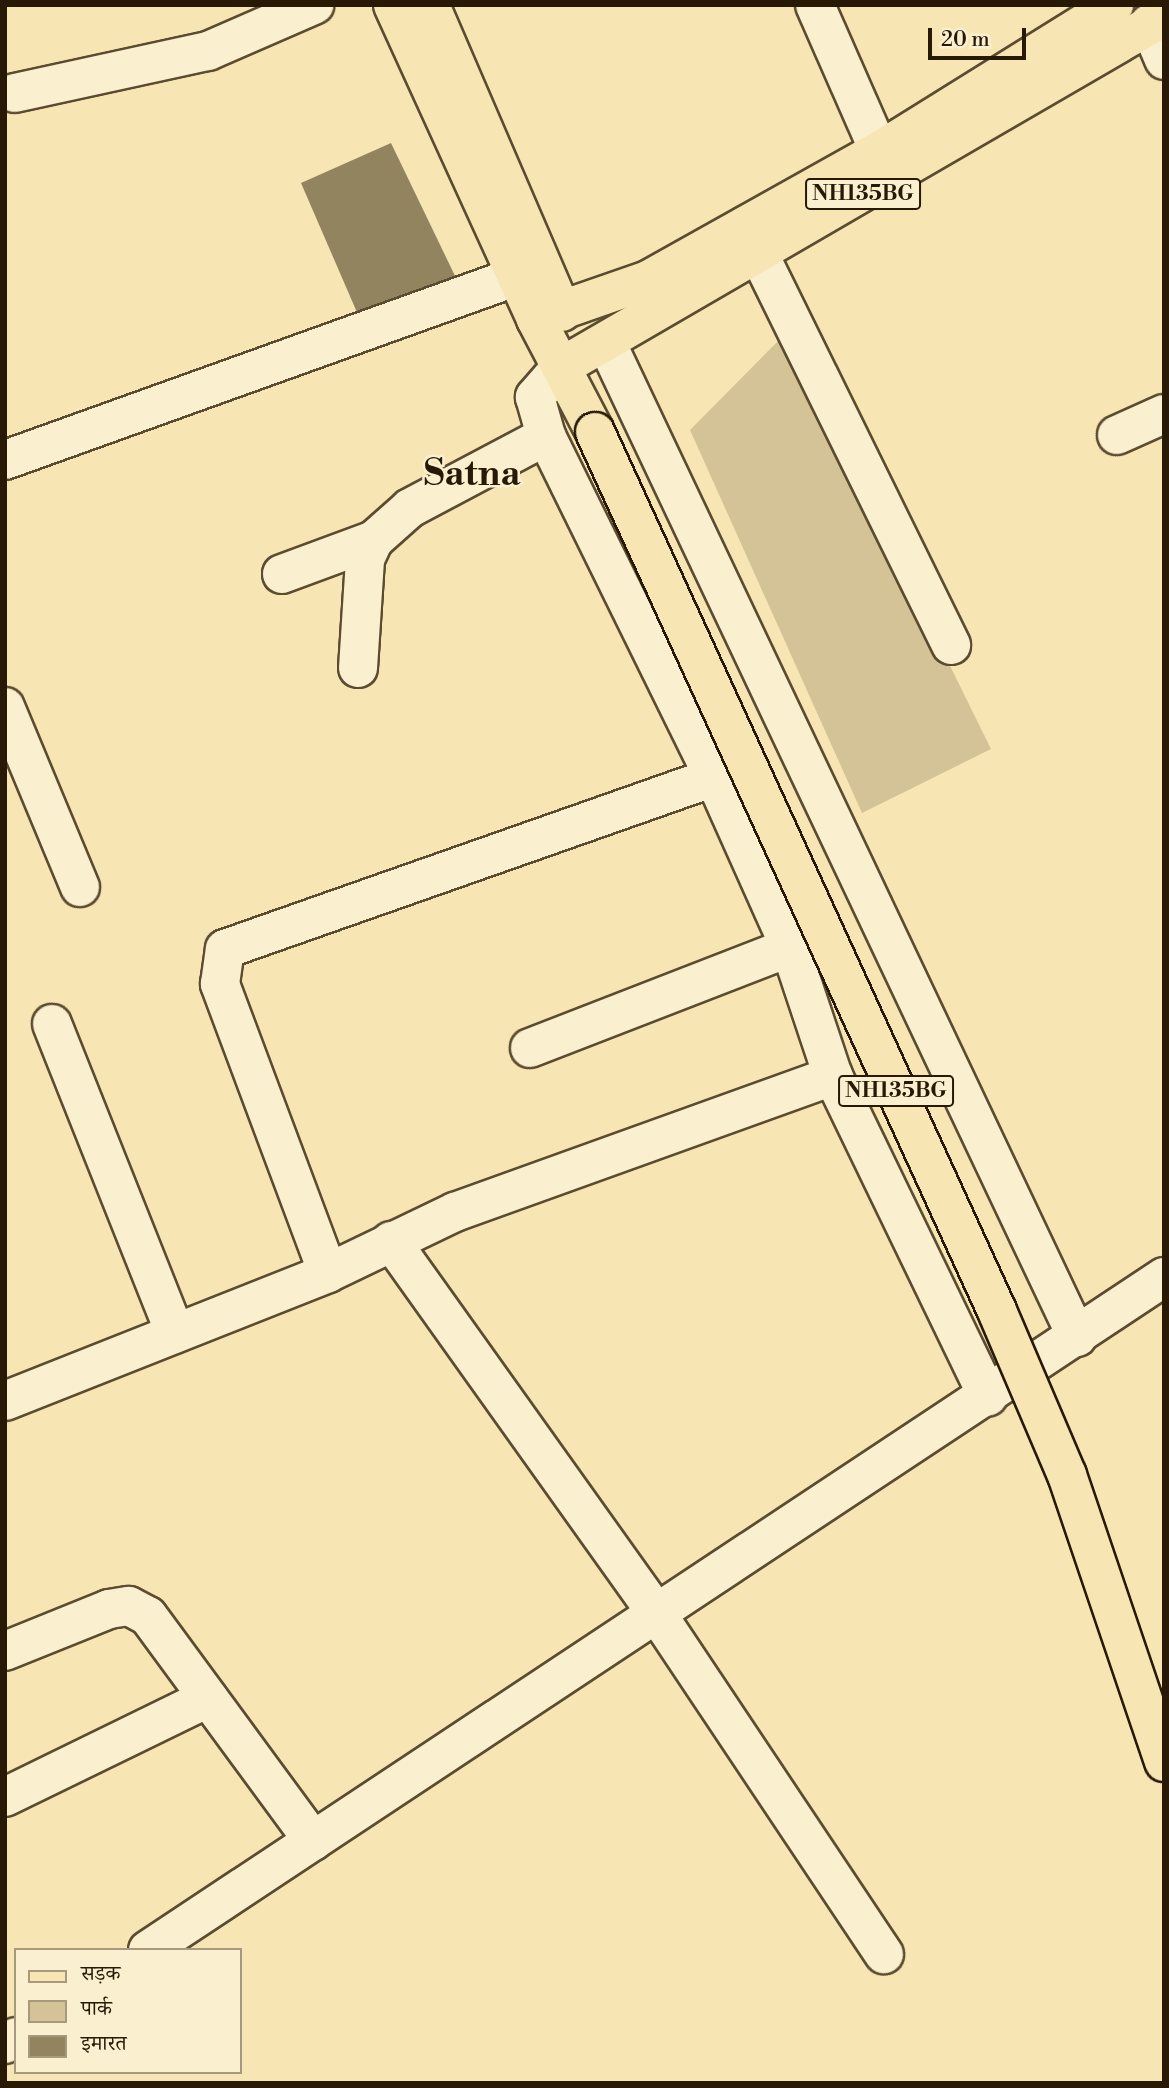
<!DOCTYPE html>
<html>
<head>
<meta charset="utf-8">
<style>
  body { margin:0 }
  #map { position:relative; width:1169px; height:2088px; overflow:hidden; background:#f7e6b3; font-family:"Libre Bodoni","Noto Serif Devanagari",serif }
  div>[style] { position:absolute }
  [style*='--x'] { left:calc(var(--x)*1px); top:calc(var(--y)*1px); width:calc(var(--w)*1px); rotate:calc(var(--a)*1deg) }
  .green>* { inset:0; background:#d4c396 }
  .building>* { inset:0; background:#938460 }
  .roads { filter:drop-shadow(2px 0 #5b4c31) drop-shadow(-2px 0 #5b4c31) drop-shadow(0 2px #5b4c31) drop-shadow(0 -2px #5b4c31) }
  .minor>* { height:38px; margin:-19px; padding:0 19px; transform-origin:19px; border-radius:19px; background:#faefce }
  .major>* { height:38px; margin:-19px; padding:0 19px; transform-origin:19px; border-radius:19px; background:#f7e6b3 }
  .highway>* { height:38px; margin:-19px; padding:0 19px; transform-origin:19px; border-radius:19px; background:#f7e6b3 }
  .bridges { filter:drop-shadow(2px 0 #271906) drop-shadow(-2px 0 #271906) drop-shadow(0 2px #271906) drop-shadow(0 -2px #271906) }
  .highway-bridge>* { height:38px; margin:-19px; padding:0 19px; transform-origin:19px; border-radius:19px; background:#f7e6b3 }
  span { translate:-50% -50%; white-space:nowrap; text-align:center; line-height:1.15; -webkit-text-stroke:5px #faefce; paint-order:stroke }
  .shield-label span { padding:2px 5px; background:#faefce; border:2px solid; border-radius:5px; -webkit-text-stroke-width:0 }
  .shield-label { font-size:21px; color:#271906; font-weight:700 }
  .town-label { font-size:37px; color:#271906; font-weight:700 }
  .frame { position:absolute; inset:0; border:7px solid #271906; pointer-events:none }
  .legend { position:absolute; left:14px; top:1948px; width:228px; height:126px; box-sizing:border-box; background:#faefce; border:2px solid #a6997e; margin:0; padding:9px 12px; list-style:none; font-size:21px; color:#271906 }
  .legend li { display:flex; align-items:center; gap:14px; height:35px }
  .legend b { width:35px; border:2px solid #a6997e }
  .scale { position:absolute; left:928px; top:28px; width:98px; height:32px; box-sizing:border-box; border:4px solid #271906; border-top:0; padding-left:9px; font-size:21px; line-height:24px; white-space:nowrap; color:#271906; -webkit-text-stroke:5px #faefce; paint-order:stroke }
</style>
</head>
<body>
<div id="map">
  <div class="green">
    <i style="clip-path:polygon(786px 333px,991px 749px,862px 813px,690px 430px)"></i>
  </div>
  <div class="building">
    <i style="clip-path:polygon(391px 143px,457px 280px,359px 317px,301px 183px)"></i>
  </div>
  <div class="roads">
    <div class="minor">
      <i style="--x:815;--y:5;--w:159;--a:66.3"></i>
      <i style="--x:1149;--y:24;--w:39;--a:67"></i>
      <i style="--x:15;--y:93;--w:198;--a:-12.3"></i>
      <i style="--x:208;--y:51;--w:116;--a:-23.5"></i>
      <i style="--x:745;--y:226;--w:467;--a:63.8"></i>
      <i style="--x:606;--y:342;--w:1101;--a:64.67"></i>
      <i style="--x:561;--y:367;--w:40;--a:131"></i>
      <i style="--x:535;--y:397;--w:41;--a:74.2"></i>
      <i style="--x:546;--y:436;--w:380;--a:63.8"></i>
      <i style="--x:714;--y:777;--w:186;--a:65.9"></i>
      <i style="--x:790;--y:947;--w:136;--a:71.6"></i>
      <i style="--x:833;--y:1076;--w:356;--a:64.2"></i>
      <i style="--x:1117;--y:435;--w:51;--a:-24.1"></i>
      <i style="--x:5;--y:460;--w:539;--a:-19.75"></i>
      <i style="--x:282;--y:574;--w:98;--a:-20.3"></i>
      <i style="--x:358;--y:668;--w:109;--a:-86.3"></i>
      <i style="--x:365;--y:559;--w:21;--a:-65"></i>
      <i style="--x:374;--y:540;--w:48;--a:-41.6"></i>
      <i style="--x:410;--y:508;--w:154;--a:-27.9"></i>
      <i style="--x:5;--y:707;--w:195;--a:67.4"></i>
      <i style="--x:52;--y:1024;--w:333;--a:68.3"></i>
      <i style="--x:530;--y:1048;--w:279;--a:-21.2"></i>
      <i style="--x:391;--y:1241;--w:458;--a:54.5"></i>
      <i style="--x:657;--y:1614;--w:409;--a:56.3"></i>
      <i style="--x:328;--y:1273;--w:309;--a:-110.5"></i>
      <i style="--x:220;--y:984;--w:35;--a:-82"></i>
      <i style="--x:225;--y:949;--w:518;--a:-19.38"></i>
      <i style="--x:5;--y:1401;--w:347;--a:-21.6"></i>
      <i style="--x:328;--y:1273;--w:141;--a:-25.7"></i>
      <i style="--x:455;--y:1212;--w:402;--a:-19.8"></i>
      <i style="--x:5;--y:1651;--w:112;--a:-22"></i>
      <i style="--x:109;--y:1609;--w:20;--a:-9"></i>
      <i style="--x:129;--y:1606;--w:21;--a:28"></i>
      <i style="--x:148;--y:1616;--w:279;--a:53.7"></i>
      <i style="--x:5;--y:1797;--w:226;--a:-26"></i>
      <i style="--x:148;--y:1950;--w:1219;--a:-33.52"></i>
      <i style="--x:5;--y:2044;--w:13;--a:-32"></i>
    </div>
    <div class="major">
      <i style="--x:393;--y:5;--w:345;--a:65.5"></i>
      <i style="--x:430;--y:5;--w:334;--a:66.7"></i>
    </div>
    <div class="highway">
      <i style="--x:561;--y:367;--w:697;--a:-30.13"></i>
      <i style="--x:595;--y:432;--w:127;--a:-117.6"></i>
      <i style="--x:536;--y:319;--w:119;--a:-19.2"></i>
      <i style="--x:648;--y:280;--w:265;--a:-29.2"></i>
      <i style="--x:879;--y:151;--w:277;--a:-31.9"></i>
    </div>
  </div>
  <div class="bridges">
    <div class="highway-bridge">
      <i style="--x:595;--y:432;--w:967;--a:65.42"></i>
      <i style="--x:997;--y:1311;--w:178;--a:66.9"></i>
      <i style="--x:1067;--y:1475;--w:303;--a:71.3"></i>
    </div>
  </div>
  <div class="shield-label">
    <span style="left:863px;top:194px">NH135BG</span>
    <span style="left:896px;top:1091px">NH135BG</span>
  </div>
  <div class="town-label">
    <span style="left:472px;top:474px">Satna</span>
  </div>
  <div class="frame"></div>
  <ul class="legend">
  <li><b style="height:9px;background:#f7e6b3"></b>सड़क</li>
  <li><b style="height:19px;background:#d4c396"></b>पार्क</li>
  <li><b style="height:19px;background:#938460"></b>इमारत</li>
  </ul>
  <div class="scale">20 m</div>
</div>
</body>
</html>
